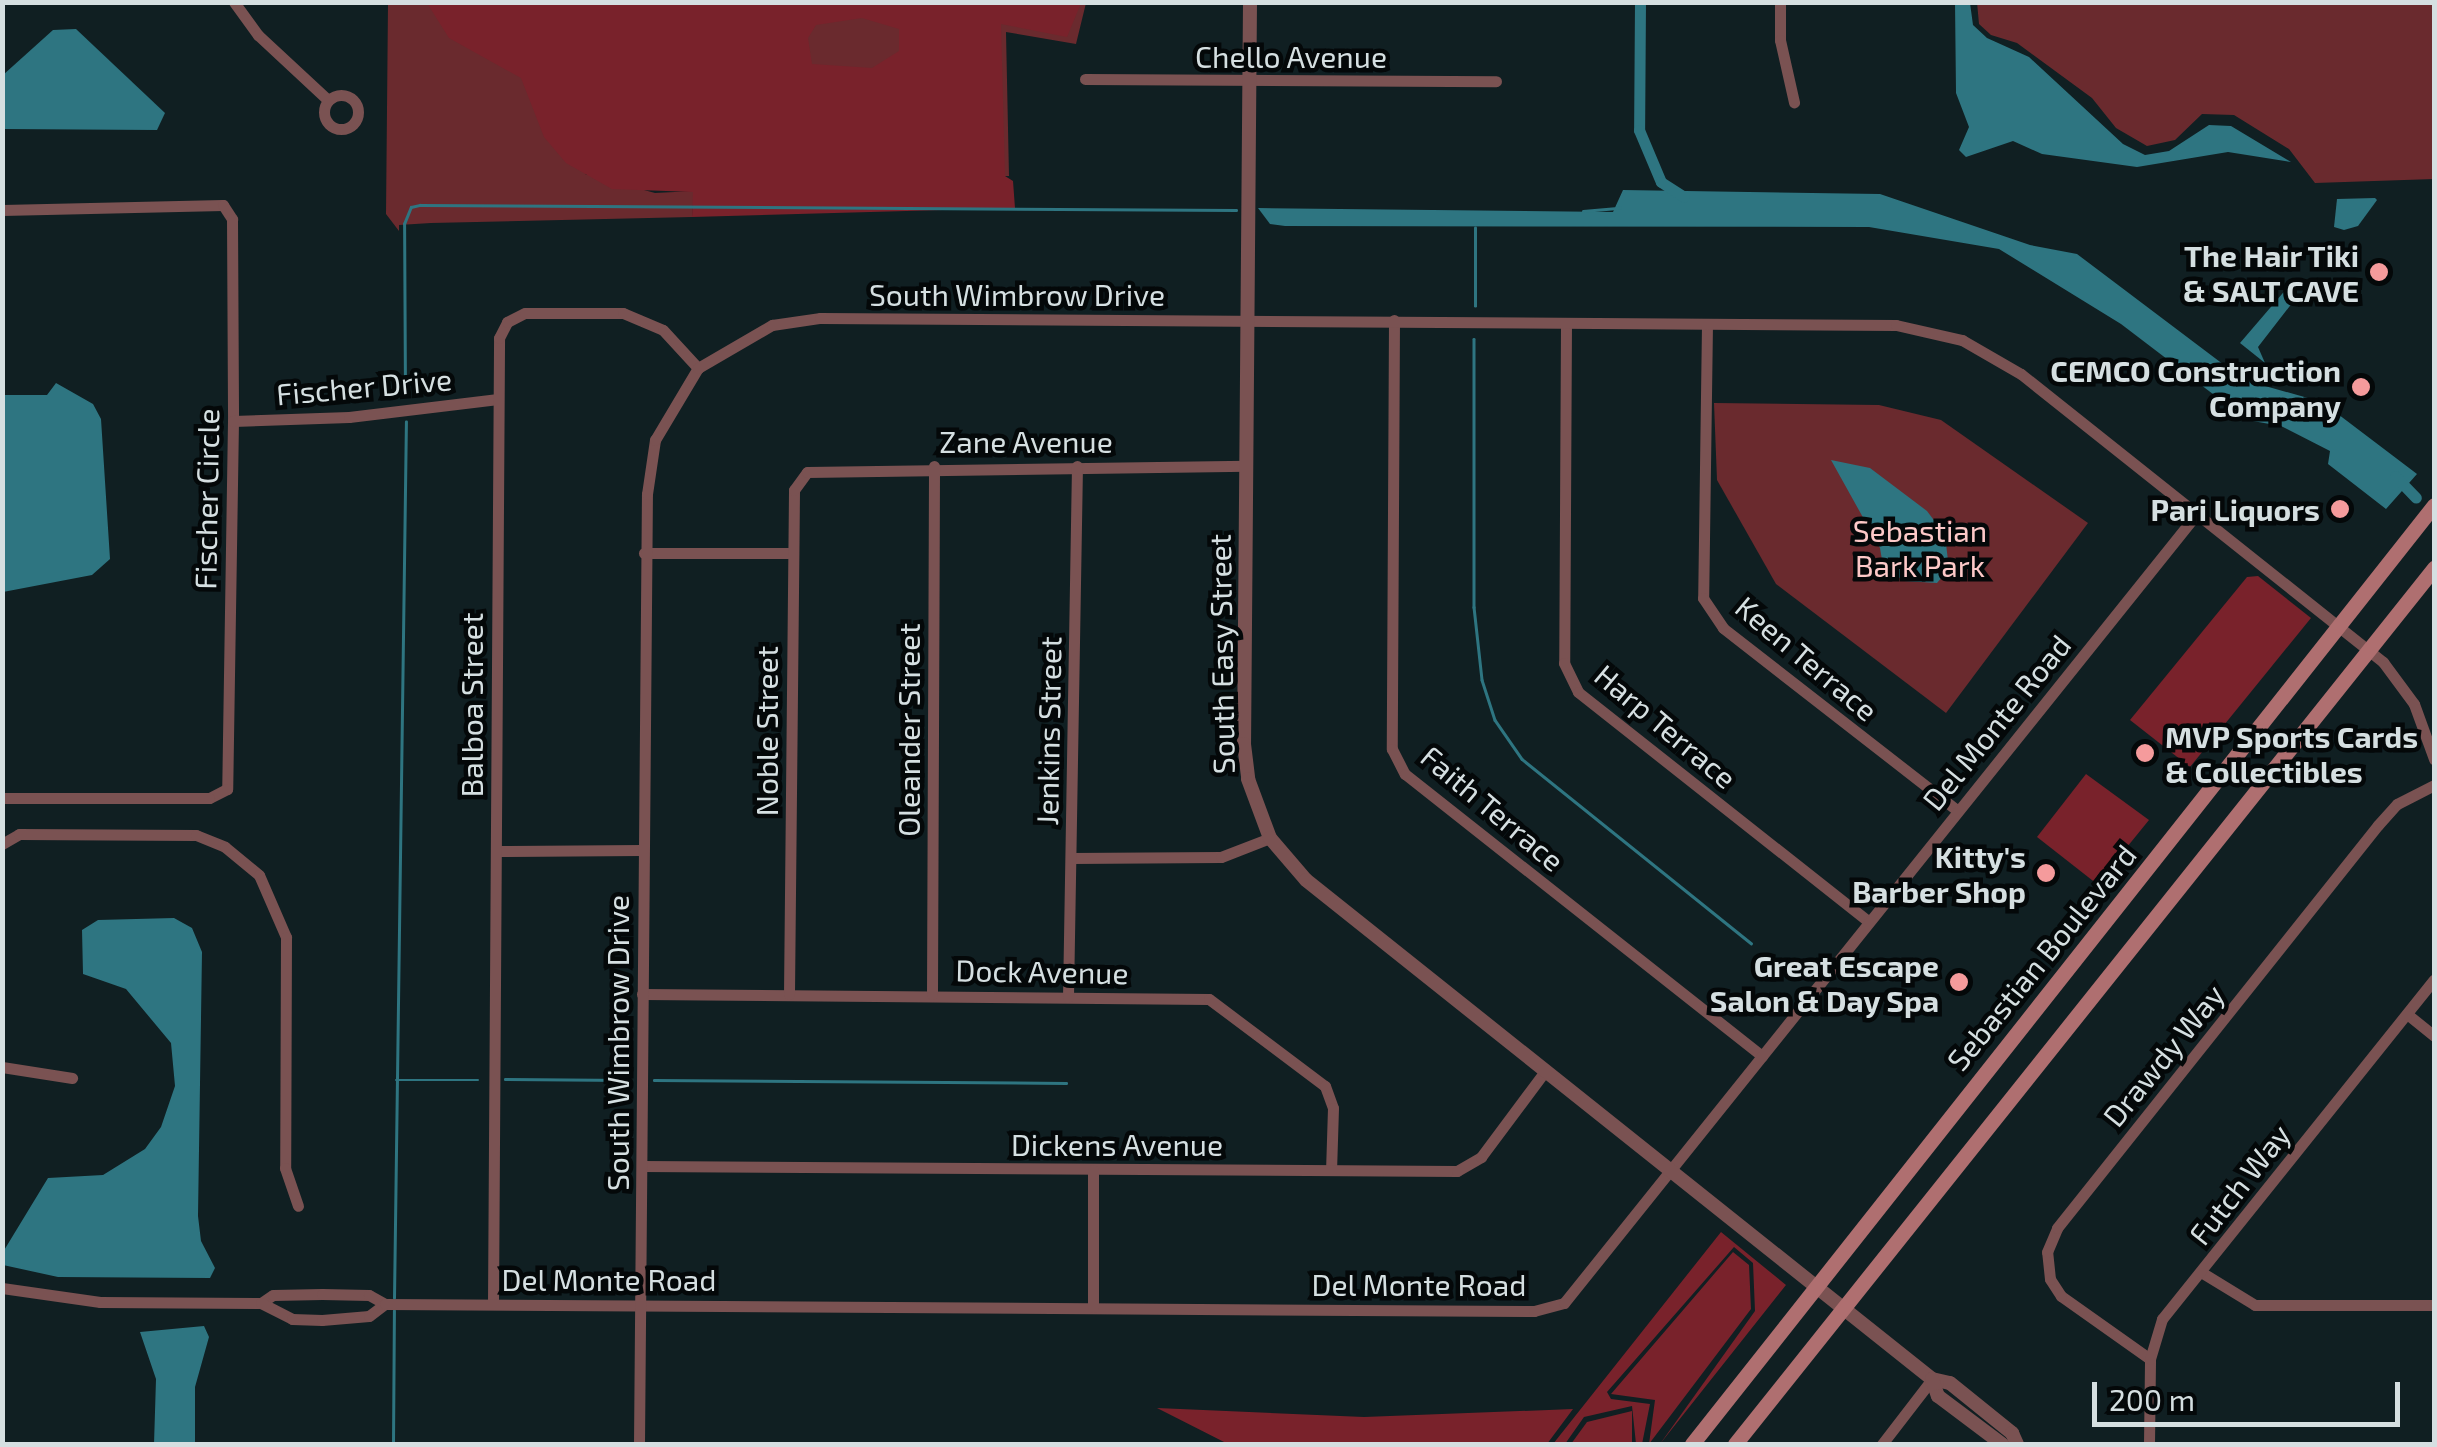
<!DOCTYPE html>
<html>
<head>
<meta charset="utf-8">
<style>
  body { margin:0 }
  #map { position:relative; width:2437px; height:1447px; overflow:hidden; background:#101f22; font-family:"Exo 2",sans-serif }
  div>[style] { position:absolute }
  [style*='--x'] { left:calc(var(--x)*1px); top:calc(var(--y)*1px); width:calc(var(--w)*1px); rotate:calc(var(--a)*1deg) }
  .green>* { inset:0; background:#6a2a2e }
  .forest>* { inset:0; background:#79222b }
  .water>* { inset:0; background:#2e7581 }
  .stream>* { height:2.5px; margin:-1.25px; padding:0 1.25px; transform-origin:1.25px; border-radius:1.25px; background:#2e7581 }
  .canal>* { height:11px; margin:-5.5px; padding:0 5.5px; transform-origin:5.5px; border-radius:5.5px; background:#2e7581 }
  .minor>* { height:11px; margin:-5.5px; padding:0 5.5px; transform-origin:5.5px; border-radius:5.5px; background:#7a5252 }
  .minor>.ring { margin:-5.5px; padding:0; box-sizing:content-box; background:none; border:11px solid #7a5252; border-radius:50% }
  .tertiary>* { height:14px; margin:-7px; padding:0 7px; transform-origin:7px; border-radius:7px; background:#7a5252 }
  .secondary>* { height:15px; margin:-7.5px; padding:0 7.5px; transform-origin:7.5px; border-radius:7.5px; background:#af6f70 }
  .dots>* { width:28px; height:28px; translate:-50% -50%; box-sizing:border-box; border:5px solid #040809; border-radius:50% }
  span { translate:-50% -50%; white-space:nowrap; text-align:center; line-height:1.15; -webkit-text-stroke:9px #040809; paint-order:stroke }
  .street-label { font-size:30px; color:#d5dfe1 }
  .poi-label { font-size:30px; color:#d5dfe1; font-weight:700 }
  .right { translate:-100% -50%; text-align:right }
  .left { translate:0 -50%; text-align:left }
  .park-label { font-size:30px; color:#fdc9c8 }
  .frame { position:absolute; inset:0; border:5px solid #d5dfe1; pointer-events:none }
  .scale { position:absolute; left:2092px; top:1382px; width:308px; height:45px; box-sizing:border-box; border:5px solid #d5dfe1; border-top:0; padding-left:12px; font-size:30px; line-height:35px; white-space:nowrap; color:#d5dfe1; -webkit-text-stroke:8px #040809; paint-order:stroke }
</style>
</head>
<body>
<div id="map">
  <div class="green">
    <i style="clip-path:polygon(1977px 2px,2434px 3px,2434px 179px,2315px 183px,2289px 149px,2234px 115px,2202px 114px,2175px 140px,2147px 146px,2116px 128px,2092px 98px,2017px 43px,1991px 35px,1979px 24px)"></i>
    <i style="clip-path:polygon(388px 3px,1086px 3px,1076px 44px,1006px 32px,1009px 176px,585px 174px,655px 193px,694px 191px,692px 217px,431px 223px,399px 225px,399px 231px,386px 214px)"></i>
    <i style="clip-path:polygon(1714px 403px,1879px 405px,1941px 420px,2088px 523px,1946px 713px,1776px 584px,1717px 480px)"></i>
  </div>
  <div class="forest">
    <i style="clip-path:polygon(evenodd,427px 3px,1081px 3px,1067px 37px,1001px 24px,1005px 176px,1013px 181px,1015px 208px,692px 217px,693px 192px,612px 189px,566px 163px,544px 137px,521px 78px,449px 38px,427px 3px,862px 18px,899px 29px,899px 51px,872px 68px,812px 64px,808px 38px,816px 25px,862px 18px)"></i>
    <i style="clip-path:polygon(2258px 576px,2311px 618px,2190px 767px,2130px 720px,2247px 577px)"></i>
    <i style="clip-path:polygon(2086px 774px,2149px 820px,2097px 884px,2037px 837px)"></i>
    <i style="clip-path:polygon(1721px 1232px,1786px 1285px,1660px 1444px,1755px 1311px,1753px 1263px,1734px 1247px,1607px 1392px,1611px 1399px,1650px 1404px,1642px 1444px,1636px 1444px,1632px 1406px,1584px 1417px,1565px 1444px,1553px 1444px)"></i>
    <i style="clip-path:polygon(1733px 1252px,1749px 1265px,1751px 1309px,1649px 1444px,1655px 1400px,1611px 1394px)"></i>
    <i style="clip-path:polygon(1157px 1408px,1364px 1417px,1573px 1409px,1547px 1444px,1228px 1444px)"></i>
    <i style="clip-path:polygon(1632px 1411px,1632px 1444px,1571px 1444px,1587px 1422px)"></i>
  </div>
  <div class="water">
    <i style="clip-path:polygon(1955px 3px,1970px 3px,1973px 25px,1987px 38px,2029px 57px,2123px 144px,2145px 155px,2169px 151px,2209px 125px,2231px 126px,2291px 162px,2228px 152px,2137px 167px,2042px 154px,2013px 141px,1966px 157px,1959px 150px,1969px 127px,1956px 93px)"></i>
    <i style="clip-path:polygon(76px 29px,165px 113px,157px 130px,3px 129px,3px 75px,53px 30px)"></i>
    <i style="clip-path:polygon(1623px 190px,1880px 194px,2030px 245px,2077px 254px,2244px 380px,2322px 402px,2417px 474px,2386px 509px,2328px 464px,2330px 451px,2281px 426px,2247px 420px,2121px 324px,1999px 249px,1869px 227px,1285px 226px,1270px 224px,1258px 208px,1613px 212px)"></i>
    <i style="clip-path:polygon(2337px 199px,2375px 198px,2377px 200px,2358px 226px,2344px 230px,2334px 227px)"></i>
    <i style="clip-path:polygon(2288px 287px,2296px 298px,2258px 347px,2265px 363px,2240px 343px)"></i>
    <i style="clip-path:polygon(56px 383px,93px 404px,101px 419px,110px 559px,92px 575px,3px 592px,3px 395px,47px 395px)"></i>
    <i style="clip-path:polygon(1831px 460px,1870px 468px,1927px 511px,1945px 535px,1949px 569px,1937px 583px,1904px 581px,1883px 566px,1880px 548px)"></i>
    <i style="clip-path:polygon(174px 918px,192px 928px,202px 952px,198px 1216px,201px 1241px,215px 1268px,210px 1278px,58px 1277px,3px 1265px,3px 1252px,48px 1178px,103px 1175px,145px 1149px,161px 1127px,175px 1086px,171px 1043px,126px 989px,83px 974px,82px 930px,98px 920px)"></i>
    <i style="clip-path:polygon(204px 1326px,209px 1337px,195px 1387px,195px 1444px,154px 1444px,156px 1379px,140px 1332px)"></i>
  </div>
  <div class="stream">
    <i style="--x:1583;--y:211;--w:37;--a:-5"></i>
    <i style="--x:1475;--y:306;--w:78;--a:-90"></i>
    <i style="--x:1474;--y:339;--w:268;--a:90"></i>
    <i style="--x:1474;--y:607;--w:73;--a:83.7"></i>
    <i style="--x:1482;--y:680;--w:42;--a:72"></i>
    <i style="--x:1495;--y:720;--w:47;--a:55.3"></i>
    <i style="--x:1522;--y:759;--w:294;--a:38.8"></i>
    <i style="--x:405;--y:396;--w:172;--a:-90.3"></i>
    <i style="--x:404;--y:224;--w:18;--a:-68"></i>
    <i style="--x:411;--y:207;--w:9;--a:-13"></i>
    <i style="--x:420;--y:205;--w:816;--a:0.35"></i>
    <i style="--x:505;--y:1079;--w:121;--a:0.5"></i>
    <i style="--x:396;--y:1080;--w:82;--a:0"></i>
    <i style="--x:654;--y:1080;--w:412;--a:0.4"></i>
    <i style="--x:394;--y:1298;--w:876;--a:-89.22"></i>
    <i style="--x:393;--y:1444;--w:133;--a:-89.6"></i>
  </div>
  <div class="canal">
    <i style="--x:1640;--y:2;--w:128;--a:90.4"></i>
    <i style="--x:1639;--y:130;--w:56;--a:67.1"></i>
    <i style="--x:1661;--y:182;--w:27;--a:33"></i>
    <i style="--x:2395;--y:476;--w:30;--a:46"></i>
  </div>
  <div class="minor">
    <i style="--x:234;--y:2;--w:41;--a:54"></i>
    <i style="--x:258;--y:35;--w:96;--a:42.9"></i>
    <i style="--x:1780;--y:2;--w:38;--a:90"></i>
    <i style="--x:1780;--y:40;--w:64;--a:77.3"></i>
    <i style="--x:1085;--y:79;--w:411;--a:0.3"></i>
    <i class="ring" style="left:324px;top:95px;width:23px;height:23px"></i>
    <i style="--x:2;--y:210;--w:221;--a:-1.3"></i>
    <i style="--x:223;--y:205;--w:17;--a:57"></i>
    <i style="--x:232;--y:219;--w:202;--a:89.7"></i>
    <i style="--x:233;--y:421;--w:368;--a:90.9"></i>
    <i style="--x:227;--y:789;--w:20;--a:153"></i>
    <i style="--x:209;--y:798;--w:207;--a:180"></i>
    <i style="--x:1394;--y:320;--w:429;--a:90.3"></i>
    <i style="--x:1392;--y:749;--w:28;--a:63"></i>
    <i style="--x:1405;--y:774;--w:455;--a:38.3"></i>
    <i style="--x:1566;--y:323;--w:340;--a:90.3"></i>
    <i style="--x:1564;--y:663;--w:32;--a:64"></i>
    <i style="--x:1578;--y:692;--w:370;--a:38.3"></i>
    <i style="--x:1707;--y:324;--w:274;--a:90.8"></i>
    <i style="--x:1703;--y:598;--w:36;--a:56"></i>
    <i style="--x:1723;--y:628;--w:296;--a:37.9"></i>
    <i style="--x:233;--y:421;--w:116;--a:-2"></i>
    <i style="--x:349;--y:417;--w:150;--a:-6.9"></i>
    <i style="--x:644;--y:553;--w:148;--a:0"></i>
    <i style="--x:2;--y:844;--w:20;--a:-30"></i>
    <i style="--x:19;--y:834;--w:177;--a:0.3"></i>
    <i style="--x:196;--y:835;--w:31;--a:22"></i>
    <i style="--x:225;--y:847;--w:44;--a:39.5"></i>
    <i style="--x:259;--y:875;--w:68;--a:66.5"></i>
    <i style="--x:286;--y:937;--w:231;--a:90.2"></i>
    <i style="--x:285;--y:1168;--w:40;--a:71.1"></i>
    <i style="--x:496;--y:851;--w:146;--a:-0.4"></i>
    <i style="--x:1071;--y:858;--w:150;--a:-0.4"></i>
    <i style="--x:1221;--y:857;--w:53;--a:-21.2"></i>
    <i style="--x:642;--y:994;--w:567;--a:0.51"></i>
    <i style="--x:1209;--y:999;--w:145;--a:36.9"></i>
    <i style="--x:1325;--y:1086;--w:23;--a:70"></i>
    <i style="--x:1333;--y:1108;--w:62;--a:91.8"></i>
    <i style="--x:789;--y:994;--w:504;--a:-89.43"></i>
    <i style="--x:794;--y:490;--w:22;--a:-54"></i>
    <i style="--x:807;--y:472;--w:440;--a:-0.8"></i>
    <i style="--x:932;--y:994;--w:528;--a:-89.78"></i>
    <i style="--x:1068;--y:997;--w:531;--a:-89.03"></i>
    <i style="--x:2407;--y:1014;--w:35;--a:39"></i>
    <i style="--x:2;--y:1067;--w:71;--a:8.9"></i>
    <i style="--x:642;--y:1166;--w:815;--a:0.35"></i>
    <i style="--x:1457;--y:1171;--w:28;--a:-30"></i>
    <i style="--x:1481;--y:1157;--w:107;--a:-53.3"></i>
    <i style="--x:2201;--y:1272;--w:63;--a:31.4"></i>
    <i style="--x:2255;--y:1305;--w:179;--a:0"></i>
    <i style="--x:2;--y:1288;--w:99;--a:8.1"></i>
    <i style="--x:100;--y:1302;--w:161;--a:0.4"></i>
    <i style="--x:261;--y:1303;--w:14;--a:-34"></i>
    <i style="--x:273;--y:1295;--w:49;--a:-1.2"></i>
    <i style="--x:322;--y:1294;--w:47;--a:1.2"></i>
    <i style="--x:369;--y:1295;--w:18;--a:29"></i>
    <i style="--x:261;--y:1303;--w:35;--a:27"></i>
    <i style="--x:292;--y:1319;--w:30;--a:2"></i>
    <i style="--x:322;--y:1320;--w:47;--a:-4.9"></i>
    <i style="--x:369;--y:1316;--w:20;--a:-37"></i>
    <i style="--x:493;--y:1303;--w:965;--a:-89.64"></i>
    <i style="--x:499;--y:338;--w:18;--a:-63"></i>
    <i style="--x:507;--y:322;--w:20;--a:-27"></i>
    <i style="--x:525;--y:313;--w:98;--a:0"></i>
    <i style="--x:623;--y:313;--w:43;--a:23"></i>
    <i style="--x:663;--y:330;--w:52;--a:47.4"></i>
    <i style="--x:385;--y:1304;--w:1149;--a:0.35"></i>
    <i style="--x:1534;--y:1311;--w:31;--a:-15"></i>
    <i style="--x:1564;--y:1303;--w:1009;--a:-51.28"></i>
    <i style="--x:1093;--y:1307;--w:137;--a:-90"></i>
    <i style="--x:2150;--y:1359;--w:109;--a:-144.7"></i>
    <i style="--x:2061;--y:1296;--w:20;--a:-123"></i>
    <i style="--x:2050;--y:1279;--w:27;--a:-96"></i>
    <i style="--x:2047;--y:1252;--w:26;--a:-67"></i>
    <i style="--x:2057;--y:1228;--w:515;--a:-51.46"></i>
    <i style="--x:2378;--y:825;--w:28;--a:-48"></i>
    <i style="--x:2397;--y:804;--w:42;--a:-27.2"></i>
    <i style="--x:639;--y:1444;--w:950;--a:-89.52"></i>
    <i style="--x:647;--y:494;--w:55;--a:-81.6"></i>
    <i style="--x:655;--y:440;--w:84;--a:-59.2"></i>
    <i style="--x:698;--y:368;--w:86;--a:-30.2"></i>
    <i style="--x:772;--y:325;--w:49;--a:-8.3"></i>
    <i style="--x:820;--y:318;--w:1076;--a:0.37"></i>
    <i style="--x:1896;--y:325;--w:68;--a:12.8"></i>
    <i style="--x:1962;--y:340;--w:68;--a:30"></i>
    <i style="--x:2021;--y:374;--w:463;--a:38.5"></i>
    <i style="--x:2383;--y:662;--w:52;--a:53.6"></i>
    <i style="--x:2414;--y:704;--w:59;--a:70"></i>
    <i style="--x:1882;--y:1444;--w:82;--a:-52.4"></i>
    <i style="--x:2149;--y:1444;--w:85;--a:-89.3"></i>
    <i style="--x:2150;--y:1359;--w:42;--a:-73.3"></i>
    <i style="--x:2162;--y:1319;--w:435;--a:-51.3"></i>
  </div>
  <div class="tertiary">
    <i style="--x:1250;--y:2;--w:742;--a:90.46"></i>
    <i style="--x:1244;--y:744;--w:35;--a:83"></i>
    <i style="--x:1248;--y:779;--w:63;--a:69.6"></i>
    <i style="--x:1270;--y:838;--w:55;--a:49.4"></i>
    <i style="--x:1306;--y:880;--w:801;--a:38.56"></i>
    <i style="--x:1932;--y:1379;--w:18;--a:13"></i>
    <i style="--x:1950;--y:1383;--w:80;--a:38.9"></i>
    <i style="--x:2012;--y:1433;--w:12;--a:66"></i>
    <i style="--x:1932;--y:1379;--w:18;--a:71"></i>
    <i style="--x:1938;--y:1396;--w:80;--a:36.9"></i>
  </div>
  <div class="secondary">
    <i style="--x:1692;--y:1444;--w:1197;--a:-51.68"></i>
    <i style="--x:1735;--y:1444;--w:1121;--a:-51.41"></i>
  </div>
  <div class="dots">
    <i style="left:2379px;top:272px;background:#f59b9c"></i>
    <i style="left:2361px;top:387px;background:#f59b9c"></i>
    <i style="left:2340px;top:509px;background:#f59b9c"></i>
    <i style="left:2145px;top:753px;background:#f59b9c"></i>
    <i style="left:2046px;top:873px;background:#f59b9c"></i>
    <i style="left:1959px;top:982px;background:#f59b9c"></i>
  </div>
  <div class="street-label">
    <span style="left:1291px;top:56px">Chello Avenue</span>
    <span style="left:1017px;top:294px">South Wimbrow Drive</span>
    <span style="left:364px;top:386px;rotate:-5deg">Fischer Drive</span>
    <span style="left:1026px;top:441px">Zane Avenue</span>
    <span style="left:206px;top:499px;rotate:-89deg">Fischer Circle</span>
    <span style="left:1221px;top:654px;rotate:-91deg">South Easy Street</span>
    <span style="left:1807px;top:658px;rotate:40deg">Keen Terrace</span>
    <span style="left:471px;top:705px;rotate:-90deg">Balboa Street</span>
    <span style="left:1996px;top:722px;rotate:-51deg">Del Monte Road</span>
    <span style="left:1666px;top:726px;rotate:40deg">Harp Terrace</span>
    <span style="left:908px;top:730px;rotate:-90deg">Oleander Street</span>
    <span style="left:766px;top:731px;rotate:-90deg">Noble Street</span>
    <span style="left:1048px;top:731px;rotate:-89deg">Jenkins Street</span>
    <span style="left:1493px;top:808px;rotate:40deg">Faith Terrace</span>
    <span style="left:2041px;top:957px;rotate:-51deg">Sebastian Boulevard</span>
    <span style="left:1042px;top:971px;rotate:1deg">Dock Avenue</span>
    <span style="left:617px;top:1043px;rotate:-90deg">South Wimbrow Drive</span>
    <span style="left:2163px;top:1055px;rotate:-51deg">Drawdy Way</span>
    <span style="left:1117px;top:1144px">Dickens Avenue</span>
    <span style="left:2239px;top:1184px;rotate:-52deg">Futch Way</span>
    <span style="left:609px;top:1279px">Del Monte Road</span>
    <span style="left:1419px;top:1284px">Del Monte Road</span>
  </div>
  <div class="poi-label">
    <span class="right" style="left:2359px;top:272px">The Hair Tiki<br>&amp; SALT CAVE</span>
    <span class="right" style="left:2341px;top:387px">CEMCO Construction<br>Company</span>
    <span class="right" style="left:2320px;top:509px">Pari Liquors</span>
    <span class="left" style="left:2165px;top:753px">MVP Sports Cards<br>&amp; Collectibles</span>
    <span class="right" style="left:2026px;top:873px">Kitty's<br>Barber Shop</span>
    <span class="right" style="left:1939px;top:982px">Great Escape<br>Salon &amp; Day Spa</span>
  </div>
  <div class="park-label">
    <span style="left:1920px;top:547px">Sebastian<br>Bark Park</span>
  </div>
  <div class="frame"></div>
  <div class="scale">200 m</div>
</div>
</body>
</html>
